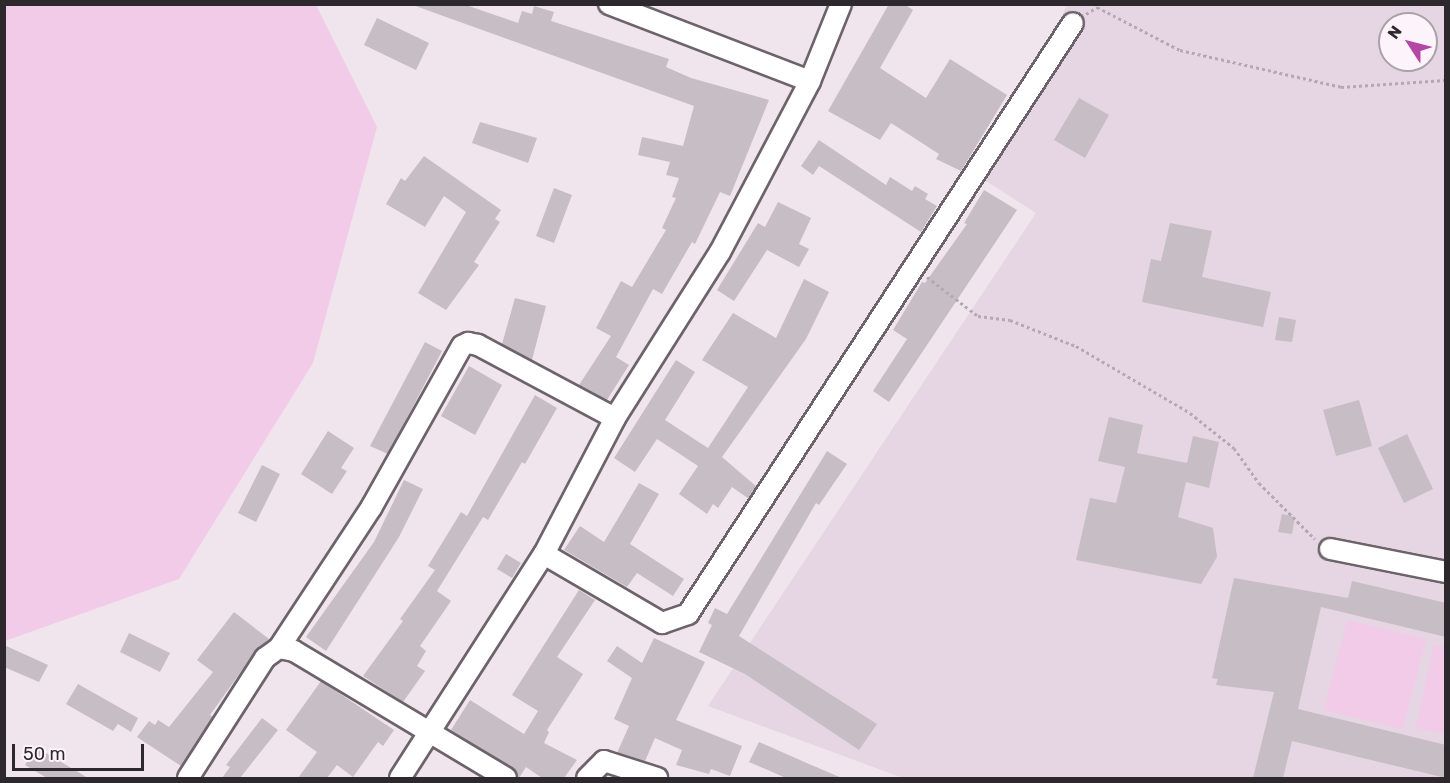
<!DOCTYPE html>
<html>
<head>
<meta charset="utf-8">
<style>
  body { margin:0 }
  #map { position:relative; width:1450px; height:783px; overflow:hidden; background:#f0e5ed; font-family:Rubik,sans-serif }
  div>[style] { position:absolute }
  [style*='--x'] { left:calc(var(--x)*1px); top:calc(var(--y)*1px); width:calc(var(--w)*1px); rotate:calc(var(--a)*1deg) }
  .built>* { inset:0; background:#e6d5e2 }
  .green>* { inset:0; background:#f2cbe9 }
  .building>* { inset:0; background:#c7bdc5 }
  .path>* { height:3px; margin-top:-1.5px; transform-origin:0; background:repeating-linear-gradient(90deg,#b2aab0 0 3px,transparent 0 6px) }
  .roads { filter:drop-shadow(2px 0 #6d636a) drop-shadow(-2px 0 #6d636a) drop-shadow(0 2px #6d636a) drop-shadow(0 -2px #6d636a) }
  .minor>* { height:20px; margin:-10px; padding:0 10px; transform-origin:10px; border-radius:10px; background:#fff }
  span { translate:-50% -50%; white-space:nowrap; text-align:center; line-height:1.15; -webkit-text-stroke:4.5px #fdf3fb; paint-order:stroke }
  .frame { position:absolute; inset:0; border:6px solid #2c282b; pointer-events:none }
  .north { position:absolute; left:1378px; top:12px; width:60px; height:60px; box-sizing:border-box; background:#fdf3fb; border:2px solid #a9a2a8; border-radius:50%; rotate:306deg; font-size:16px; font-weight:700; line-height:24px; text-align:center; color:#2c282b }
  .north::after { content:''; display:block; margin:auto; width:21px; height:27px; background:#b446a4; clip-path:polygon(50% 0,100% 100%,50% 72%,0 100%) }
  .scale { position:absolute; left:12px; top:744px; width:132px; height:27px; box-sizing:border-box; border:3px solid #2c282b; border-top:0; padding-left:8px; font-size:18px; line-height:21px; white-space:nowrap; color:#2c282b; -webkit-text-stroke:4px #fdf3fb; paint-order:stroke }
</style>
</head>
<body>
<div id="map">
  <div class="built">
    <i style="clip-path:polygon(evenodd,1067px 5px,1445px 5px,1445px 778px,903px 778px,708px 706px,1036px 213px,986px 181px,1067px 5px,1390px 24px,1426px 24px,1426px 60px,1390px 60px,1390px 24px)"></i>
  </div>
  <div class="green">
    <i style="clip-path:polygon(4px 5px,316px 5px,377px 127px,313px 363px,179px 579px,5px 641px)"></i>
    <i style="clip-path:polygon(1347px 620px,1426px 639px,1403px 729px,1324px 710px)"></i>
    <i style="clip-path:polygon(1434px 645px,1445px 647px,1445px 734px,1416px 728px)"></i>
  </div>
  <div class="building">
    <i style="clip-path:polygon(410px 4px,463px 4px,518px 23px,522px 11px,532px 14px,534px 6px,554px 12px,551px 21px,669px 59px,666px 67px,691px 78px,769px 100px,730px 196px,720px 192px,695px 244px,692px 242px,662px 294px,653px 289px,616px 357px,629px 365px,607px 400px,579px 385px,611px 336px,596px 328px,621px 281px,632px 287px,666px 230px,662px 228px,676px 198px,672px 197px,679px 178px,666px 175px,670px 162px,638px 155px,642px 137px,683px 146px,694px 106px)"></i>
    <i style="clip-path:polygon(889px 4px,904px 4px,913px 10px,880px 68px,926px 98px,950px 59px,1007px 95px,961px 171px,936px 159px,939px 154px,891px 123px,880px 140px,828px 111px)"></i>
    <i style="clip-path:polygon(377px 18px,429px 43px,416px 70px,364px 45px)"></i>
    <i style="clip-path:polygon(1079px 98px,1109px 115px,1085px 158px,1054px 140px)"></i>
    <i style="clip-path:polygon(480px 122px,537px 138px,528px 163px,472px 143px)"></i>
    <i style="clip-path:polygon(819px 140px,886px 185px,890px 177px,912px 191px,915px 186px,928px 194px,925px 199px,937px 206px,921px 232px,819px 166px,813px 175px,801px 166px)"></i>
    <i style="clip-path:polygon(424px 156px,501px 210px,495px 219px,500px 222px,474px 262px,479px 265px,446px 310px,418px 293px,466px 212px,444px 196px,425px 227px,386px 204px,401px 178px,405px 181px)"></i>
    <i style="clip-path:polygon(554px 188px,572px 195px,554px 243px,536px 236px)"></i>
    <i style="clip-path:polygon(984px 190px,1017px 210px,889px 402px,873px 391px,907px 339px,893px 330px,922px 282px,925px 283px,967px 224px,964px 223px)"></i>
    <i style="clip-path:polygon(778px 202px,811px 218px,799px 244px,809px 249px,799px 267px,767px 250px,734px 301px,717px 290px,758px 223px,765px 227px)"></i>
    <i style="clip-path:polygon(1170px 223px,1212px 231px,1202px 277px,1271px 292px,1263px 327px,1142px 302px,1151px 259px,1161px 261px)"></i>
    <i style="clip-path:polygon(804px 279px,829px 292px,806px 339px,722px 457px,757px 487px,749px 499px,732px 487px,718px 508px,713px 504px,707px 514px,679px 494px,698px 466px,657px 439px,635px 472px,614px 458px,676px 360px,695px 372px,665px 420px,708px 448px,748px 387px,702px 360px,733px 313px,776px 338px)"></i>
    <i style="clip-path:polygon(515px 298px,546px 306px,532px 360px,502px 344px)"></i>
    <i style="clip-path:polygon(1279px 317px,1296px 320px,1292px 342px,1275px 340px)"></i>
    <i style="clip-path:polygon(425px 342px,442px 351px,388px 454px,370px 446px)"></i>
    <i style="clip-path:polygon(469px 366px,502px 385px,475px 435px,441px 416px)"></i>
    <i style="clip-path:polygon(535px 395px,557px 408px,525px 464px,522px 462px,488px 520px,483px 517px,437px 591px,451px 601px,420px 646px,426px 651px,417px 666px,425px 671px,403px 702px,363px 676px,403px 621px,400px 619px,435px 570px,428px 566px,461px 512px,467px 516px)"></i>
    <i style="clip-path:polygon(1359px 400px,1372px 446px,1336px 456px,1323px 410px)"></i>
    <i style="clip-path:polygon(1109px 417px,1143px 425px,1137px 453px,1187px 463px,1193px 436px,1219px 442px,1209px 488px,1186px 482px,1178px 517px,1213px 528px,1217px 557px,1201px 584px,1076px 560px,1090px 498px,1116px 503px,1125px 467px,1098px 461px)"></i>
    <i style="clip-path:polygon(328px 431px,354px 448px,341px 468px,347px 471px,332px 494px,301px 474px)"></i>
    <i style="clip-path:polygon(1407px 434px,1433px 489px,1404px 503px,1378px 448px)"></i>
    <i style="clip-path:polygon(827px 451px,847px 464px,819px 505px,816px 503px,739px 636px,877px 724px,859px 750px,745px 674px,699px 652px,712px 625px,708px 623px,715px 608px,727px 614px)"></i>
    <i style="clip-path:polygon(262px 465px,280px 474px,256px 522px,238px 513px)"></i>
    <i style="clip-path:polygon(404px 480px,423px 489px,399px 537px,326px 651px,306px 637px,374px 542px)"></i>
    <i style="clip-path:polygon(639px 483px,659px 494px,630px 544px,684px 579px,673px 596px,637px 573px,627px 587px,564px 550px,580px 526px,604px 542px)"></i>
    <i style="clip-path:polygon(1282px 514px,1295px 517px,1292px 534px,1278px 532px)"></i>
    <i style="clip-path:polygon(506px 554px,521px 563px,512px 578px,497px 569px)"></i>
    <i style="clip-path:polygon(1234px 578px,1348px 598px,1352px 581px,1446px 603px,1446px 637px,1321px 607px,1298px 709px,1446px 745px,1446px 778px,1292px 741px,1283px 778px,1253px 778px,1274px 692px,1216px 685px,1218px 679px,1212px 678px)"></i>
    <i style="clip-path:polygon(579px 590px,595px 600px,557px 657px,583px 674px,547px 730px,549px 732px,544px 743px,577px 760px,564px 778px,542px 778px,526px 767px,519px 778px,512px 768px,451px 730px,470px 700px,524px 734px,538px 711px,512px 695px)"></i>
    <i style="clip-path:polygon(234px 612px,269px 639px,255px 652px,210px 715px,213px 717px,181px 766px,137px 737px,149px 721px,155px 725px,158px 720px,169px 727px,213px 672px,197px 660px)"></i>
    <i style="clip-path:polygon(129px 633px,170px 653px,160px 672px,120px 652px)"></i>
    <i style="clip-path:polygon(654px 638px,705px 662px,676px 720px,742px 746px,730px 776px,711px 769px,709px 774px,676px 765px,682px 750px,655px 738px,645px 761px,617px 753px,629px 726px,614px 719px,632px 678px,607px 661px,617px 646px,642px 663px)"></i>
    <i style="clip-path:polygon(4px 645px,48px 665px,39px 682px,4px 667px)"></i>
    <i style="clip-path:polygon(321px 681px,394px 730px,383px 746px,378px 742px,353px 777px,337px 765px,327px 778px,298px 778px,317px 752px,286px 730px)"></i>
    <i style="clip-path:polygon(78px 684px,138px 718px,131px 732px,118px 724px,113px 731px,66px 704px)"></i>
    <i style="clip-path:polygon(262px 718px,278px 730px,240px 778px,222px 778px,230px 767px,226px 765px)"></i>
    <i style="clip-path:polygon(759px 742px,809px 764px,842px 778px,786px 778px,749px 762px)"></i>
    <i style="clip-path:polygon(36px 747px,88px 778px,47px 778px,25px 765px)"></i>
  </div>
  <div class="path">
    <i style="--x:1086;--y:14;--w:13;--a:-32"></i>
    <i style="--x:1097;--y:7;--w:93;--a:27.4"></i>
    <i style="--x:1180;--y:50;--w:165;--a:12.9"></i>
    <i style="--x:1341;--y:87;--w:105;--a:-3.8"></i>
    <i style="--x:927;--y:277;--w:64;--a:37.4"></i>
    <i style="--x:978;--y:316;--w:32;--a:7"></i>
    <i style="--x:1010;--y:320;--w:71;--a:21.5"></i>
    <i style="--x:1076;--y:346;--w:132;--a:30.4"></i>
    <i style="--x:1190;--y:413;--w:56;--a:38.5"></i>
    <i style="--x:1234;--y:448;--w:43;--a:54.5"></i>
    <i style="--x:1259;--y:483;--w:79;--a:45"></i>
  </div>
  <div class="roads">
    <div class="minor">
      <i style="--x:609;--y:4;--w:215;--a:21"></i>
      <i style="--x:1330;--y:549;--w:118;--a:11.2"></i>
      <i style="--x:544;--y:554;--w:153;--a:-62.4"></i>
      <i style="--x:615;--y:418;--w:196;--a:-57.7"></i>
      <i style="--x:720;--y:252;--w:193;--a:-62.2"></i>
      <i style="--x:810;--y:81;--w:83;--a:-68.1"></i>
      <i style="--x:279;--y:648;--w:168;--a:-56.7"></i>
      <i style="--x:371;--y:508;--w:186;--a:-60.7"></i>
      <i style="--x:462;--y:346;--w:7;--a:-27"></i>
      <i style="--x:468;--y:343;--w:10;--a:11"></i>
      <i style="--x:478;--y:345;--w:155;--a:28.1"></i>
      <i style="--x:188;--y:778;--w:143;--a:-57.3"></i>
      <i style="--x:265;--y:658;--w:17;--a:-36"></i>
      <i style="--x:279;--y:648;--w:15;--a:11"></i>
      <i style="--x:294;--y:651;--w:247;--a:30.9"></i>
      <i style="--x:400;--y:778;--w:266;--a:-57.3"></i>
      <i style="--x:544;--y:554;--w:137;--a:30.3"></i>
      <i style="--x:662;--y:623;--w:28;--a:-19"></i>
      <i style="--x:688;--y:614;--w:705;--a:-56.92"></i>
      <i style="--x:587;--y:778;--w:24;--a:-45"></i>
      <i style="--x:604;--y:761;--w:56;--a:17.8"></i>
    </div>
  </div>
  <div class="frame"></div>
  <div class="north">N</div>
  <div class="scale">50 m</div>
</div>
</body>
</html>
